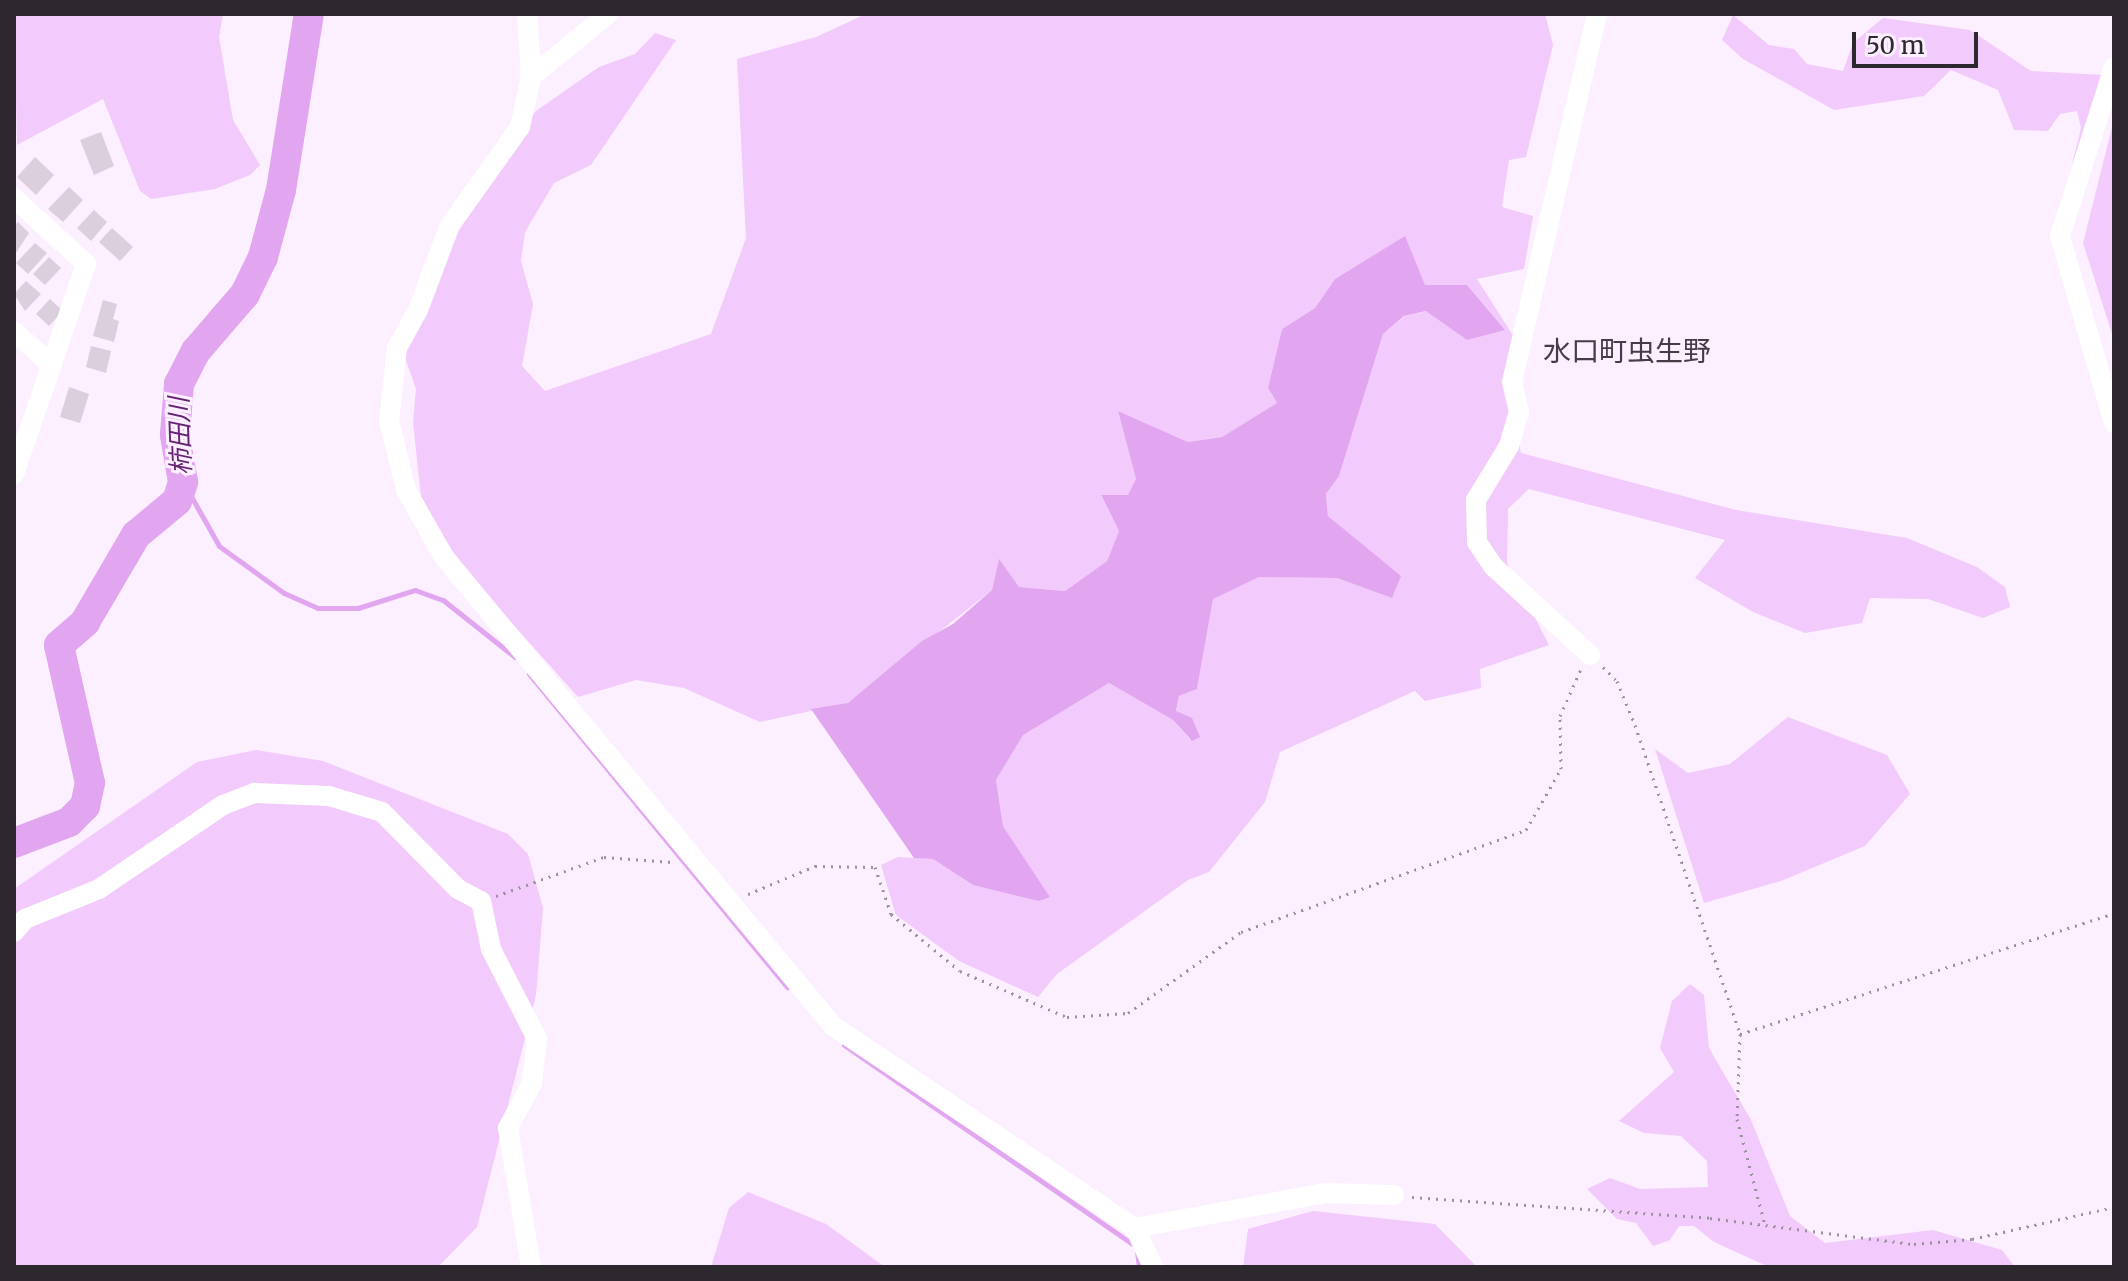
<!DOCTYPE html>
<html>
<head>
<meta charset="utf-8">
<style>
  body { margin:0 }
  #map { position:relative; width:2128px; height:1281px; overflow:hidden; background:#fcefff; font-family:Merriweather,"Noto Sans JP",serif }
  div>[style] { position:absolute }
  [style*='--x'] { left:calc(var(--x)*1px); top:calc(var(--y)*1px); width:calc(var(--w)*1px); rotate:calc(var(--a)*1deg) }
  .green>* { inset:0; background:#f2cafb }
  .water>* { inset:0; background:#e1a6ef }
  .stream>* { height:5px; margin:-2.5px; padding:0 2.5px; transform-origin:2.5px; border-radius:2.5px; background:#e1a6ef }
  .river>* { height:30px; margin:-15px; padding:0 15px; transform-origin:15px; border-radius:15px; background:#e1a6ef }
  .building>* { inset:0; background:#dbcedd }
  .path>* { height:3px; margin-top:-1.5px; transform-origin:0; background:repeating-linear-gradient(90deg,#9b929e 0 2px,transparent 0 8px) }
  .street>* { height:20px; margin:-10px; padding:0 10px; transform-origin:10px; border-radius:10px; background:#fff }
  span { translate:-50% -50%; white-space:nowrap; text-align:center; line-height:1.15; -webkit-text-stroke:6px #fcefff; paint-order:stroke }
  .water-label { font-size:26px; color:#672276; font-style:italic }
  .quarter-label { font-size:28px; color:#463c48 }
  .frame { position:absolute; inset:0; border:16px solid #2c282e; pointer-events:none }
  .scale { position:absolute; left:1852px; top:32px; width:126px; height:36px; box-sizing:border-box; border:4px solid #2c282e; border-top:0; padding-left:10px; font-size:24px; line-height:28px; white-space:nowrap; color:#2c282e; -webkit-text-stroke:6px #fcefff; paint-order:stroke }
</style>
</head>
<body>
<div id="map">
  <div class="green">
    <i style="clip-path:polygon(14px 14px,223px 14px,219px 37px,233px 120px,260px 165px,250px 175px,215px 189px,151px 199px,140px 191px,103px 99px,17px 145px)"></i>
    <i style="clip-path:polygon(866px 14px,1545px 14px,1553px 45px,1526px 157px,1509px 160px,1502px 207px,1533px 216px,1524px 269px,1477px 279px,1514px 337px,1507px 391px,1521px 453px,1736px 510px,1907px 538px,1977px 567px,2005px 587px,2010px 607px,1983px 618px,1928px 599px,1870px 598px,1862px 623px,1805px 633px,1753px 612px,1695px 578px,1725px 540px,1529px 489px,1508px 509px,1507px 563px,1549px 645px,1480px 669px,1481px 688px,1425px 701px,1415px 691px,1280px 752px,1265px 802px,1209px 872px,1188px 880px,1057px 974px,1038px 997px,959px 961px,896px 915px,881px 865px,898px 857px,933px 859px,973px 885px,1050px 897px,1003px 826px,996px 780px,1022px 735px,1109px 683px,1173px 720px,1191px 741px,1176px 712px,1179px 696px,1197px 689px,1213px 598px,1259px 577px,1337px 578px,1392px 598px,1400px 576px,1328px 516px,1326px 494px,1339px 476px,1383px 334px,1405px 316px,1427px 311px,1467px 340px,1504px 329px,1467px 285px,1425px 285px,1404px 237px,1335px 279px,1315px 308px,1282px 329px,1268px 388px,1277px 403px,1222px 437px,1188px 442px,1118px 411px,1136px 479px,1129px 496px,1101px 496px,1119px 531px,1107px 561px,1065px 591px,1019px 587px,999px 560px,992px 590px,848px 703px,760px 722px,684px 688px,636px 680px,578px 697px,450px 554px,422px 506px,413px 422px,416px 389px,403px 352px,462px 215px,536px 111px,599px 67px,635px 54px,655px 33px,676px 40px,591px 165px,554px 183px,525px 232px,521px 261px,533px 304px,522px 366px,545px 391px,711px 334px,746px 238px,737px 59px,816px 37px)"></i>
    <i style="clip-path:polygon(1733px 15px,1769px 45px,1794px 49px,1807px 64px,1843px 71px,1853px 43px,1883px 18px,1970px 30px,2031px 71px,2104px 75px,2077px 216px,2065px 194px,2081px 128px,2077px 111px,2060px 114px,2048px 131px,2014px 130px,1998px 90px,1951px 70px,1924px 96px,1834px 110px,1743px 59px,1722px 40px)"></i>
    <i style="clip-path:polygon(2114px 119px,2114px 340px,2083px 243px)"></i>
    <i style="clip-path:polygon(1788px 717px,1887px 755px,1910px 794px,1865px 846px,1781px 881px,1704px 903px,1655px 749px,1688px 773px,1730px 764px)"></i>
    <i style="clip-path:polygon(256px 750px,323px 761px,508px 834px,528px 854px,543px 908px,536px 995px,477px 1227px,438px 1267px,14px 1267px,14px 889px,197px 762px)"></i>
    <i style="clip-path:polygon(1690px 984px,1704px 995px,1709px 1048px,1751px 1120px,1790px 1216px,1825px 1243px,1933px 1230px,2002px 1250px,2015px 1267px,1769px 1267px,1714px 1242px,1694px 1226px,1679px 1226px,1670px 1240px,1653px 1246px,1636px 1223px,1617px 1219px,1587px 1189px,1610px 1178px,1640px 1189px,1708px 1187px,1707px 1161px,1681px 1136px,1644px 1133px,1619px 1121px,1674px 1072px,1660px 1048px,1672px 1001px)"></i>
    <i style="clip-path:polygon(748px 1192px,826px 1224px,885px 1267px,711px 1267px,729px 1208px)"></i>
    <i style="clip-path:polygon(1313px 1211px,1435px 1224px,1477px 1267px,1243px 1267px,1248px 1229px)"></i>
  </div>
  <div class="water">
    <i style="clip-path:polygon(1405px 236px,1425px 285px,1467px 285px,1505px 330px,1467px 340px,1426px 311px,1404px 316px,1383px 334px,1339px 476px,1326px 494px,1328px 516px,1401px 576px,1392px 598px,1337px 578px,1259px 577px,1213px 599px,1197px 689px,1179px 696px,1176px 711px,1192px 718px,1200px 737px,1192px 741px,1173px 720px,1109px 683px,1023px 735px,996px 780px,1003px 826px,1050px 897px,1039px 901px,973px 885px,933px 859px,914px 858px,811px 709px,848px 703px,922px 641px,953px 624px,992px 590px,999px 559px,1019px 587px,1065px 591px,1107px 561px,1119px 531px,1101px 495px,1128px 495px,1136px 479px,1118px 411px,1188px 442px,1222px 437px,1277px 403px,1268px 388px,1282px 329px,1315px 308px,1335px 279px)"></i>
  </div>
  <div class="stream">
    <i style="--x:183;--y:482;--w:73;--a:60.6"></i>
    <i style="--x:219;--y:546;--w:80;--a:35.9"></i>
    <i style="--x:284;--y:593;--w:37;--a:24"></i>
    <i style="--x:318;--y:608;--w:40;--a:0"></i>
    <i style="--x:358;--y:608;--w:60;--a:-17.5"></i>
    <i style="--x:415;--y:590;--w:30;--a:20"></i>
    <i style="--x:443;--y:600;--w:92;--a:38.4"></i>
    <i style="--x:529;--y:674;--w:406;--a:50.5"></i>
    <i style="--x:844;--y:1045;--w:350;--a:34.6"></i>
    <i style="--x:1137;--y:1252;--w:15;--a:82"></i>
  </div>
  <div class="river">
    <i style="--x:14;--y:843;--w:59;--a:-20.9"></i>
    <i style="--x:69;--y:822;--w:23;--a:-45"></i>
    <i style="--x:85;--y:806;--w:24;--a:-78"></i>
    <i style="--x:90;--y:783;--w:141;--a:-102.7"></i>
    <i style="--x:59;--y:645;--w:35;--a:-41"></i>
    <i style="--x:85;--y:622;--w:101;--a:-59.6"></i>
    <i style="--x:136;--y:535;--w:53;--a:-39.7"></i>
    <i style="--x:177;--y:501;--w:20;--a:-72"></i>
    <i style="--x:183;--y:482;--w:48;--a:-99.7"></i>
    <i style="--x:175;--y:435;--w:51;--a:-85.5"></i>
    <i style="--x:179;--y:384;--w:37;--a:-63"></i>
    <i style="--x:196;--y:351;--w:75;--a:-49.3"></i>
    <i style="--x:245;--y:294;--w:41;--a:-64.1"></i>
    <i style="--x:263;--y:257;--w:69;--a:-75"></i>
    <i style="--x:281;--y:190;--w:178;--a:-81"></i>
  </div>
  <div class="building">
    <i style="clip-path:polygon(101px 132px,114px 166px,94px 175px,80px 140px)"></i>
    <i style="clip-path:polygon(35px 157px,54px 175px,36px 195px,17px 177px)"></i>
    <i style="clip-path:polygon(69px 187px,83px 200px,63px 222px,48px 209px)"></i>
    <i style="clip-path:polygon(94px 210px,107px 222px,91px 241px,77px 228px)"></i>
    <i style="clip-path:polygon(18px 222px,29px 233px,14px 256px,14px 226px)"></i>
    <i style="clip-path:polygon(112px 228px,133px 247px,120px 261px,99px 242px)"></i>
    <i style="clip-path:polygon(35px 243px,47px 253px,28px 274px,16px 263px)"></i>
    <i style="clip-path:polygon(49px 257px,61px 268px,45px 285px,33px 274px)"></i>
    <i style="clip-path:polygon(26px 281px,41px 294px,25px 311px,14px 294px)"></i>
    <i style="clip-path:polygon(50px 299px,63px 311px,49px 326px,36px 314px)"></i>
    <i style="clip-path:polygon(103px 300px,117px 304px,113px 319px,119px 321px,114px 342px,93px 336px)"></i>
    <i style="clip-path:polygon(91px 346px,111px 351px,106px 373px,86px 367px)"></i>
    <i style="clip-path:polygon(69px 387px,89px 394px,80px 423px,60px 417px)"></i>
  </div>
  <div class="path">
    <i style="--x:1603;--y:667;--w:20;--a:45"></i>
    <i style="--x:1617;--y:681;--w:48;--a:67.8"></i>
    <i style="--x:1635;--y:725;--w:326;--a:71.2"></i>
    <i style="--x:1740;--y:1034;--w:85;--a:92"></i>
    <i style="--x:1737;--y:1119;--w:110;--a:75.2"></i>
    <i style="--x:748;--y:894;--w:73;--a:-22.7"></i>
    <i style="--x:815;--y:866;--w:60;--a:1"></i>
    <i style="--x:875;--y:867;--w:50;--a:71.2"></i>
    <i style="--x:891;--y:914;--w:89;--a:39.6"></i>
    <i style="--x:960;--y:971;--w:116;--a:23.3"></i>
    <i style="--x:1067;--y:1017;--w:61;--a:-3.8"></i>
    <i style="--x:1128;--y:1013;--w:139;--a:-35.6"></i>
    <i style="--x:1241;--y:932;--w:303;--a:-19.7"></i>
    <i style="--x:1526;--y:830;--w:70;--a:-60.2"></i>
    <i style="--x:1561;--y:769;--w:53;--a:-91.1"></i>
    <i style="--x:1560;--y:716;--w:51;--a:-65.9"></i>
    <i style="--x:496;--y:896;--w:115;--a:-19.9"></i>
    <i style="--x:604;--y:857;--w:68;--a:4.2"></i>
    <i style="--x:1740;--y:1034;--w:393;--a:-17.9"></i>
    <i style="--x:1412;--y:1197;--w:299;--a:4"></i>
    <i style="--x:1710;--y:1218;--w:206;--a:7.3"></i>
    <i style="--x:1914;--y:1244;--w:58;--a:-4.9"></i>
    <i style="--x:1972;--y:1239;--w:146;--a:-12.7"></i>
  </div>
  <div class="street">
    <i style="--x:527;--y:14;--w:63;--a:86.4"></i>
    <i style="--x:531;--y:77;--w:51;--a:102.4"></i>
    <i style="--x:520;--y:127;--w:120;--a:125.5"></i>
    <i style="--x:450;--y:225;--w:91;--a:110.6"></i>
    <i style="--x:418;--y:310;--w:43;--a:118.9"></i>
    <i style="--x:397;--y:348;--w:73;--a:96.3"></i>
    <i style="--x:389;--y:421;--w:71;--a:76.2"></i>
    <i style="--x:406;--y:490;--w:77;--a:60.4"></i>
    <i style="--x:444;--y:557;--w:609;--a:50.33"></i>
    <i style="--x:833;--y:1026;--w:363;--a:33.8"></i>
    <i style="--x:1135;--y:1228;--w:43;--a:65.2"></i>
    <i style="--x:2114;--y:67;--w:177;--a:107.7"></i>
    <i style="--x:2060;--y:236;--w:195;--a:73.9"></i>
    <i style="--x:531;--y:77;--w:99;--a:-39.3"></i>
    <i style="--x:14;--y:198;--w:98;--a:42.5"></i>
    <i style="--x:86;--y:264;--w:222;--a:108.9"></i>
    <i style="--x:14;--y:331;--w:52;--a:42.6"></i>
    <i style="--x:1590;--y:655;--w:132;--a:-137.5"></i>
    <i style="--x:1493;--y:566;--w:29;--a:-124"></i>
    <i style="--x:1477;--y:542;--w:42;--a:-91.4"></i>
    <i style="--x:1476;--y:500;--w:63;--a:-58.6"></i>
    <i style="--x:1509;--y:446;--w:35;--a:-74"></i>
    <i style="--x:1519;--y:412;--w:31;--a:-103"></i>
    <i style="--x:1512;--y:382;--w:378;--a:-77"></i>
    <i style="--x:14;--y:932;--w:17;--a:-50"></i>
    <i style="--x:25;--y:919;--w:80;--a:-22.1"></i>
    <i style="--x:99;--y:889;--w:150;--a:-34.1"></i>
    <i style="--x:223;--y:805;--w:34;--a:-21"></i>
    <i style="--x:255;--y:793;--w:74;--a:2.3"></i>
    <i style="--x:329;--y:796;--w:55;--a:16.8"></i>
    <i style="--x:382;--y:812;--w:108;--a:45.4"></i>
    <i style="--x:458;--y:889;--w:26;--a:28"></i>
    <i style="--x:481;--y:901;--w:49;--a:78.2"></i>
    <i style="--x:491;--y:949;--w:101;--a:62.9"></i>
    <i style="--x:537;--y:1039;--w:44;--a:96.5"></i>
    <i style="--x:532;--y:1083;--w:51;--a:118.1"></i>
    <i style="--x:508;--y:1128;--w:141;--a:80.6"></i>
    <i style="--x:1135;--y:1228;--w:193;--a:-10.4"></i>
    <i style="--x:1325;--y:1193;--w:69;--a:1.7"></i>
  </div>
  <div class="water-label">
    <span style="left:180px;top:436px;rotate:-92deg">柿田川</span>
  </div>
  <div class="quarter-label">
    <span style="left:1627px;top:351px">水口町虫生野</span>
  </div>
  <div class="frame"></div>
  <div class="scale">50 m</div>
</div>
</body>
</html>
